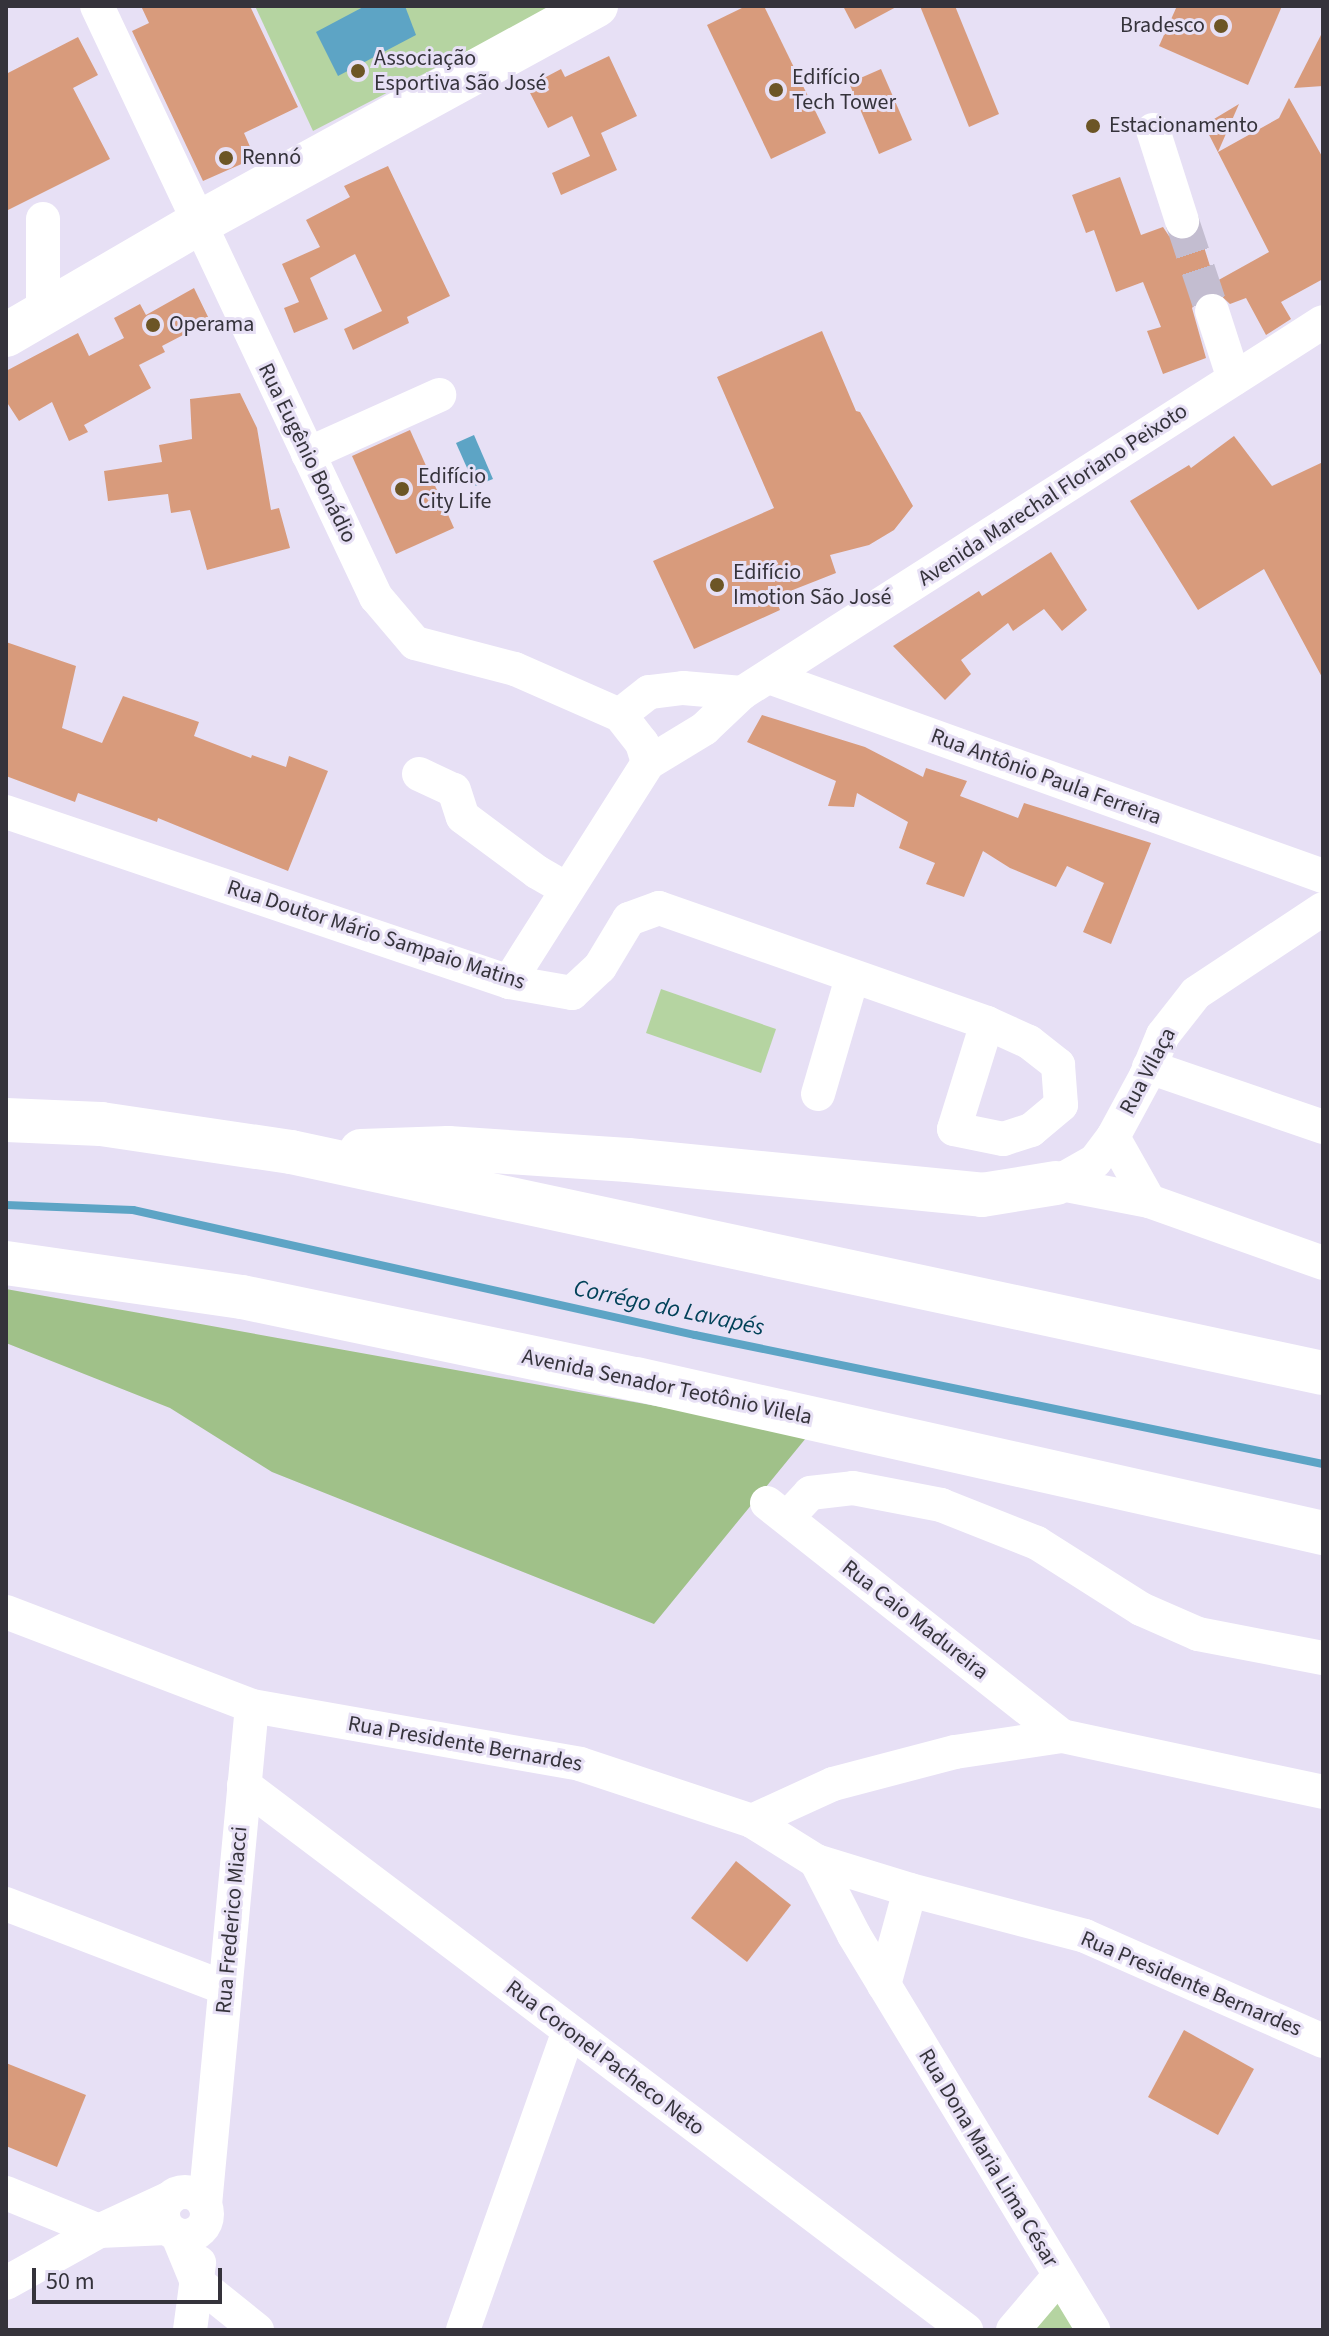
<!DOCTYPE html>
<html>
<head>
<meta charset="utf-8">
<style>
  body { margin:0 }
  #map { position:relative; width:1329px; height:2336px; overflow:hidden; background:#e7e0f5; font-family:"Source Sans 3",sans-serif }
  div>[style] { position:absolute }
  [style*='--x'] { left:calc(var(--x)*1px); top:calc(var(--y)*1px); width:calc(var(--w)*1px); rotate:calc(var(--a)*1deg) }
  .green>* { inset:0; background:#b5d4a1 }
  .forest>* { inset:0; background:#a0c189 }
  .water>* { inset:0; background:#5da4c5 }
  .stream>* { height:8px; margin:-4px; padding:0 4px; transform-origin:4px; border-radius:4px; background:#5da4c5 }
  .building>* { inset:0; background:#d89b7c }
  .minor-tunnel>* { height:34px; margin-top:-17px; transform-origin:0; background:repeating-linear-gradient(90deg,#c3bdd0 0 34px,transparent 0 51px) }
  .minor>* { height:34px; margin:-17px; padding:0 17px; transform-origin:17px; border-radius:17px; background:#fff }
  .minor>.ring { margin:-17px; padding:0; box-sizing:content-box; background:none; border:34px solid #fff; border-radius:50% }
  .major>* { height:44px; margin:-22px; padding:0 22px; transform-origin:22px; border-radius:22px; background:#fff }
  .highway>* { height:44px; margin:-22px; padding:0 22px; transform-origin:22px; border-radius:22px; background:#fff }
  .dots>* { width:22px; height:22px; translate:-50% -50%; box-sizing:border-box; border:4px solid #e7e0f5; border-radius:50% }
  span { translate:-50% -50%; white-space:nowrap; text-align:center; line-height:1.15; -webkit-text-stroke:6px #e7e0f5; paint-order:stroke }
  .poi-label { font-size:22px; color:#35333b }
  .right { translate:-100% -50%; text-align:right }
  .left { translate:0 -50%; text-align:left }
  .street-label { font-size:22px; color:#35333b }
  .water-label { font-size:24px; color:#014158; font-style:italic }
  .frame { position:absolute; inset:0; border:8px solid #35333b; pointer-events:none }
  .scale { position:absolute; left:32px; top:2268px; width:190px; height:36px; box-sizing:border-box; border:4px solid #35333b; border-top:0; padding-left:10px; font-size:24px; line-height:28px; white-space:nowrap; color:#35333b; -webkit-text-stroke:6px #e7e0f5; paint-order:stroke }
</style>
</head>
<body>
<div id="map">
  <div class="green">
    <i style="clip-path:polygon(255px 6px,546px 6px,547px 10px,313px 131px)"></i>
    <i style="clip-path:polygon(661px 989px,776px 1029px,761px 1073px,646px 1033px)"></i>
    <i style="clip-path:polygon(1058px 2301px,1077px 2330px,1033px 2330px)"></i>
  </div>
  <div class="forest">
    <i style="clip-path:polygon(6px 1289px,767px 1426px,806px 1438px,654px 1624px,272px 1472px,170px 1408px,6px 1343px)"></i>
  </div>
  <div class="water">
    <i style="clip-path:polygon(365px 6px,405px 6px,416px 35px,338px 76px,316px 32px)"></i>
    <i style="clip-path:polygon(474px 435px,493px 479px,475px 486px,456px 443px)"></i>
  </div>
  <div class="stream">
    <i style="--x:6;--y:1205;--w:127;--a:2.3"></i>
    <i style="--x:133;--y:1210;--w:576;--a:12.54"></i>
    <i style="--x:695;--y:1335;--w:641;--a:11.61"></i>
  </div>
  <div class="building">
    <i style="clip-path:polygon(141px 6px,250px 6px,298px 107px,244px 133px,255px 158px,203px 181px,132px 31px,149px 23px)"></i>
    <i style="clip-path:polygon(746px 6px,764px 6px,826px 133px,771px 159px,707px 25px)"></i>
    <i style="clip-path:polygon(843px 6px,898px 6px,855px 29px)"></i>
    <i style="clip-path:polygon(920px 6px,955px 6px,999px 114px,969px 127px)"></i>
    <i style="clip-path:polygon(1177px 6px,1282px 6px,1248px 85px,1159px 46px)"></i>
    <i style="clip-path:polygon(1323px 31px,1323px 86px,1294px 88px)"></i>
    <i style="clip-path:polygon(78px 37px,98px 75px,73px 88px,110px 159px,6px 211px,6px 74px)"></i>
    <i style="clip-path:polygon(609px 56px,637px 116px,601px 133px,617px 170px,561px 195px,552px 173px,590px 156px,572px 116px,548px 128px,527px 87px,561px 69px,565px 77px)"></i>
    <i style="clip-path:polygon(881px 69px,912px 140px,879px 154px,849px 83px)"></i>
    <i style="clip-path:polygon(1289px 98px,1323px 158px,1323px 279px,1281px 302px,1291px 319px,1266px 335px,1246px 298px,1230px 304px,1217px 292px,1205px 292px,1192px 308px,1206px 358px,1163px 374px,1147px 331px,1161px 327px,1143px 282px,1116px 292px,1094px 230px,1086px 233px,1072px 195px,1120px 177px,1141px 235px,1163px 227px,1169px 236px,1187px 240px,1199px 231px,1215px 282px,1269px 252px,1204px 125px,1239px 104px,1218px 152px,1279px 118px)"></i>
    <i style="clip-path:polygon(388px 166px,450px 296px,407px 317px,409px 323px,353px 350px,344px 329px,382px 311px,355px 254px,310px 278px,328px 319px,294px 333px,284px 308px,299px 302px,282px 264px,320px 247px,306px 220px,350px 197px,344px 186px)"></i>
    <i style="clip-path:polygon(194px 288px,210px 321px,162px 346px,165px 352px,139px 365px,151px 388px,84px 425px,88px 432px,69px 441px,52px 402px,19px 421px,6px 401px,6px 371px,78px 333px,89px 356px,124px 338px,114px 318px,140px 304px,146px 315px)"></i>
    <i style="clip-path:polygon(822px 331px,856px 411px,860px 412px,913px 506px,894px 530px,869px 545px,830px 555px,836px 573px,775px 597px,780px 610px,694px 649px,653px 561px,774px 508px,717px 377px)"></i>
    <i style="clip-path:polygon(240px 393px,257px 428px,271px 510px,279px 508px,290px 548px,207px 570px,190px 510px,171px 513px,168px 494px,108px 501px,104px 471px,162px 462px,159px 445px,192px 439px,190px 399px)"></i>
    <i style="clip-path:polygon(410px 430px,454px 528px,396px 554px,352px 456px)"></i>
    <i style="clip-path:polygon(1234px 436px,1272px 486px,1323px 462px,1323px 679px,1264px 569px,1198px 610px,1130px 501px,1189px 465px,1191px 468px)"></i>
    <i style="clip-path:polygon(1051px 552px,1087px 610px,1062px 631px,1044px 609px,1013px 631px,1008px 623px,961px 660px,971px 674px,945px 700px,893px 646px,979px 591px,982px 596px)"></i>
    <i style="clip-path:polygon(6px 642px,76px 666px,62px 728px,102px 743px,123px 696px,199px 722px,194px 736px,251px 758px,252px 755px,286px 767px,289px 756px,328px 771px,288px 871px,158px 818px,157px 822px,78px 793px,75px 802px,6px 776px)"></i>
    <i style="clip-path:polygon(762px 715px,865px 747px,923px 777px,926px 768px,967px 781px,960px 796px,1018px 818px,1024px 803px,1151px 843px,1111px 944px,1083px 932px,1104px 883px,1067px 866px,1056px 887px,1010px 868px,983px 851px,964px 897px,926px 884px,935px 863px,899px 848px,908px 822px,857px 793px,854px 807px,828px 806px,836px 781px,747px 742px)"></i>
    <i style="clip-path:polygon(736px 1861px,791px 1905px,747px 1962px,691px 1918px)"></i>
    <i style="clip-path:polygon(1184px 2030px,1254px 2069px,1218px 2135px,1148px 2097px)"></i>
    <i style="clip-path:polygon(6px 2063px,86px 2095px,57px 2167px,6px 2146px)"></i>
  </div>
  <div class="minor-tunnel">
    <i style="--x:1182;--y:221;--w:95;--a:71.6"></i>
  </div>
  <div class="minor">
    <i style="--x:97;--y:6;--w:654;--a:64.73"></i>
    <i style="--x:376;--y:597;--w:60;--a:49.7"></i>
    <i style="--x:415;--y:643;--w:103;--a:14.6"></i>
    <i style="--x:515;--y:669;--w:115;--a:23.7"></i>
    <i style="--x:620;--y:715;--w:36;--a:52"></i>
    <i style="--x:642;--y:743;--w:21;--a:73"></i>
    <i style="--x:1153;--y:130;--w:96;--a:72.3"></i>
    <i style="--x:43;--y:219;--w:93;--a:90"></i>
    <i style="--x:1212;--y:311;--w:71;--a:72.1"></i>
    <i style="--x:308;--y:454;--w:144;--a:-24.2"></i>
    <i style="--x:769;--y:677;--w:589;--a:19.76"></i>
    <i style="--x:742;--y:693;--w:689;--a:-32.56"></i>
    <i style="--x:419;--y:774;--w:38;--a:25"></i>
    <i style="--x:454;--y:790;--w:28;--a:72"></i>
    <i style="--x:463;--y:817;--w:92;--a:36.6"></i>
    <i style="--x:537;--y:872;--w:34;--a:30"></i>
    <i style="--x:6;--y:812;--w:531;--a:18.67"></i>
    <i style="--x:509;--y:982;--w:64;--a:9.9"></i>
    <i style="--x:572;--y:993;--w:38;--a:-43"></i>
    <i style="--x:600;--y:967;--w:56;--a:-58.9"></i>
    <i style="--x:629;--y:919;--w:32;--a:-20"></i>
    <i style="--x:659;--y:908;--w:348;--a:19.3"></i>
    <i style="--x:987;--y:1023;--w:46;--a:24.3"></i>
    <i style="--x:1029;--y:1042;--w:37;--a:38"></i>
    <i style="--x:1058;--y:1065;--w:40;--a:85.7"></i>
    <i style="--x:1061;--y:1105;--w:39;--a:140"></i>
    <i style="--x:1031;--y:1130;--w:29;--a:162"></i>
    <i style="--x:1003;--y:1139;--w:50;--a:-168.5"></i>
    <i style="--x:954;--y:1129;--w:111;--a:-72.7"></i>
    <i style="--x:509;--y:982;--w:259;--a:-57.6"></i>
    <i style="--x:648;--y:763;--w:66;--a:-31.3"></i>
    <i style="--x:704;--y:729;--w:52;--a:-43.5"></i>
    <i style="--x:742;--y:693;--w:59;--a:-175.2"></i>
    <i style="--x:683;--y:688;--w:34;--a:173"></i>
    <i style="--x:649;--y:692;--w:37;--a:142"></i>
    <i style="--x:1149;--y:1067;--w:184;--a:19"></i>
    <i style="--x:818;--y:1094;--w:121;--a:-73.7"></i>
    <i style="--x:1113;--y:1137;--w:73;--a:60.6"></i>
    <i style="--x:1056;--y:1183;--w:45;--a:-29.4"></i>
    <i style="--x:1095;--y:1161;--w:30;--a:-53"></i>
    <i style="--x:1113;--y:1137;--w:69;--a:-61.6"></i>
    <i style="--x:1146;--y:1076;--w:44;--a:-67.5"></i>
    <i style="--x:1163;--y:1035;--w:53;--a:-51.8"></i>
    <i style="--x:1196;--y:993;--w:152;--a:-33.5"></i>
    <i style="--x:1056;--y:1183;--w:95;--a:11"></i>
    <i style="--x:1149;--y:1201;--w:185;--a:19.6"></i>
    <i style="--x:767;--y:1503;--w:376;--a:38.3"></i>
    <i style="--x:1062;--y:1736;--w:267;--a:12.1"></i>
    <i style="--x:787;--y:1518;--w:34;--a:-47"></i>
    <i style="--x:810;--y:1493;--w:43;--a:-6.6"></i>
    <i style="--x:853;--y:1488;--w:90;--a:10.9"></i>
    <i style="--x:941;--y:1505;--w:103;--a:21.6"></i>
    <i style="--x:1037;--y:1543;--w:123;--a:32.4"></i>
    <i style="--x:1141;--y:1609;--w:62;--a:23.7"></i>
    <i style="--x:1198;--y:1634;--w:127;--a:10.9"></i>
    <i style="--x:6;--y:1612;--w:263;--a:20.9"></i>
    <i style="--x:252;--y:1706;--w:333;--a:10"></i>
    <i style="--x:580;--y:1764;--w:181;--a:18.3"></i>
    <i style="--x:752;--y:1821;--w:75;--a:32"></i>
    <i style="--x:816;--y:1861;--w:98;--a:17.1"></i>
    <i style="--x:910;--y:1890;--w:181;--a:14.7"></i>
    <i style="--x:1085;--y:1936;--w:260;--a:23.8"></i>
    <i style="--x:244;--y:1785;--w:905;--a:37.05"></i>
    <i style="--x:752;--y:1821;--w:89;--a:-24.6"></i>
    <i style="--x:833;--y:1784;--w:126;--a:-14.7"></i>
    <i style="--x:955;--y:1752;--w:108;--a:-8.5"></i>
    <i style="--x:816;--y:1861;--w:83;--a:62.8"></i>
    <i style="--x:854;--y:1935;--w:462;--a:58.8"></i>
    <i style="--x:6;--y:1904;--w:235;--a:21"></i>
    <i style="--x:884;--y:1985;--w:98;--a:-74.7"></i>
    <i class="ring" style="left:163px;top:2192px;width:10px;height:10px"></i>
    <i style="--x:6;--y:2193;--w:100;--a:22.2"></i>
    <i style="--x:99;--y:2231;--w:68;--a:-2.5"></i>
    <i style="--x:205;--y:2205;--w:501;--a:-84.62"></i>
    <i style="--x:178;--y:2236;--w:50;--a:67.6"></i>
    <i style="--x:197;--y:2282;--w:77;--a:38.7"></i>
    <i style="--x:6;--y:2283;--w:107;--a:-29.2"></i>
    <i style="--x:99;--y:2231;--w:78;--a:-24.9"></i>
    <i style="--x:190;--y:2330;--w:68;--a:-82.3"></i>
    <i style="--x:463;--y:2330;--w:317;--a:-70.5"></i>
    <i style="--x:1013;--y:2330;--w:71;--a:-49.6"></i>
  </div>
  <div class="major">
    <i style="--x:6;--y:335;--w:221;--a:-30.2"></i>
    <i style="--x:197;--y:224;--w:455;--a:-28.7"></i>
  </div>
  <div class="highway">
    <i style="--x:6;--y:1120;--w:95;--a:2.4"></i>
    <i style="--x:101;--y:1124;--w:192;--a:8.4"></i>
    <i style="--x:291;--y:1152;--w:1055;--a:12.09"></i>
    <i style="--x:361;--y:1151;--w:87;--a:-2"></i>
    <i style="--x:448;--y:1148;--w:180;--a:3.8"></i>
    <i style="--x:628;--y:1160;--w:356;--a:5.6"></i>
    <i style="--x:982;--y:1195;--w:75;--a:-9.2"></i>
    <i style="--x:6;--y:1263;--w:238;--a:8.2"></i>
    <i style="--x:242;--y:1297;--w:402;--a:11.8"></i>
    <i style="--x:636;--y:1379;--w:704;--a:12.63"></i>
  </div>
  <div class="dots">
    <i style="left:1221px;top:26px;background:#6c5525"></i>
    <i style="left:358px;top:71px;background:#6c5525"></i>
    <i style="left:776px;top:90px;background:#6c5525"></i>
    <i style="left:1093px;top:126px;background:#6c5525"></i>
    <i style="left:226px;top:158px;background:#6c5525"></i>
    <i style="left:153px;top:325px;background:#6c5525"></i>
    <i style="left:402px;top:489px;background:#6c5525"></i>
    <i style="left:717px;top:585px;background:#6c5525"></i>
  </div>
  <div class="poi-label">
    <span class="right" style="left:1205px;top:26px">Bradesco</span>
    <span class="left" style="left:374px;top:71px">Associação<br>Esportiva São José</span>
    <span class="left" style="left:792px;top:90px">Edifício<br>Tech Tower</span>
    <span class="left" style="left:1109px;top:126px">Estacionamento</span>
    <span class="left" style="left:242px;top:158px">Rennó</span>
    <span class="left" style="left:169px;top:325px">Operama</span>
    <span class="left" style="left:418px;top:489px">Edifício<br>City Life</span>
    <span class="left" style="left:733px;top:585px">Edifício<br>Imotion São José</span>
  </div>
  <div class="street-label">
    <span style="left:307px;top:453px;rotate:64deg">Rua Eugênio Bonádio</span>
    <span style="left:1053px;top:495px;rotate:-33deg">Avenida Marechal Floriano Peixoto</span>
    <span style="left:1046px;top:777px;rotate:20deg">Rua Antônio Paula Ferreira</span>
    <span style="left:376px;top:935px;rotate:18deg">Rua Doutor Mário Sampaio Matins</span>
    <span style="left:1148px;top:1071px;rotate:-62deg">Rua Vilaça</span>
    <span style="left:667px;top:1387px;rotate:12deg">Avenida Senador Teotônio Vilela</span>
    <span style="left:915px;top:1620px;rotate:38deg">Rua Caio Madureira</span>
    <span style="left:465px;top:1744px;rotate:10deg">Rua Presidente Bernardes</span>
    <span style="left:232px;top:1920px;rotate:-85deg">Rua Frederico Miacci</span>
    <span style="left:1191px;top:1984px;rotate:23deg">Rua Presidente Bernardes</span>
    <span style="left:605px;top:2058px;rotate:37deg">Rua Coronel Pacheco Neto</span>
    <span style="left:988px;top:2158px;rotate:59deg">Rua Dona Maria Lima César</span>
  </div>
  <div class="water-label">
    <span style="left:669px;top:1308px;rotate:12deg">Corrégo do Lavapés</span>
  </div>
  <div class="frame"></div>
  <div class="scale">50 m</div>
</div>
</body>
</html>
